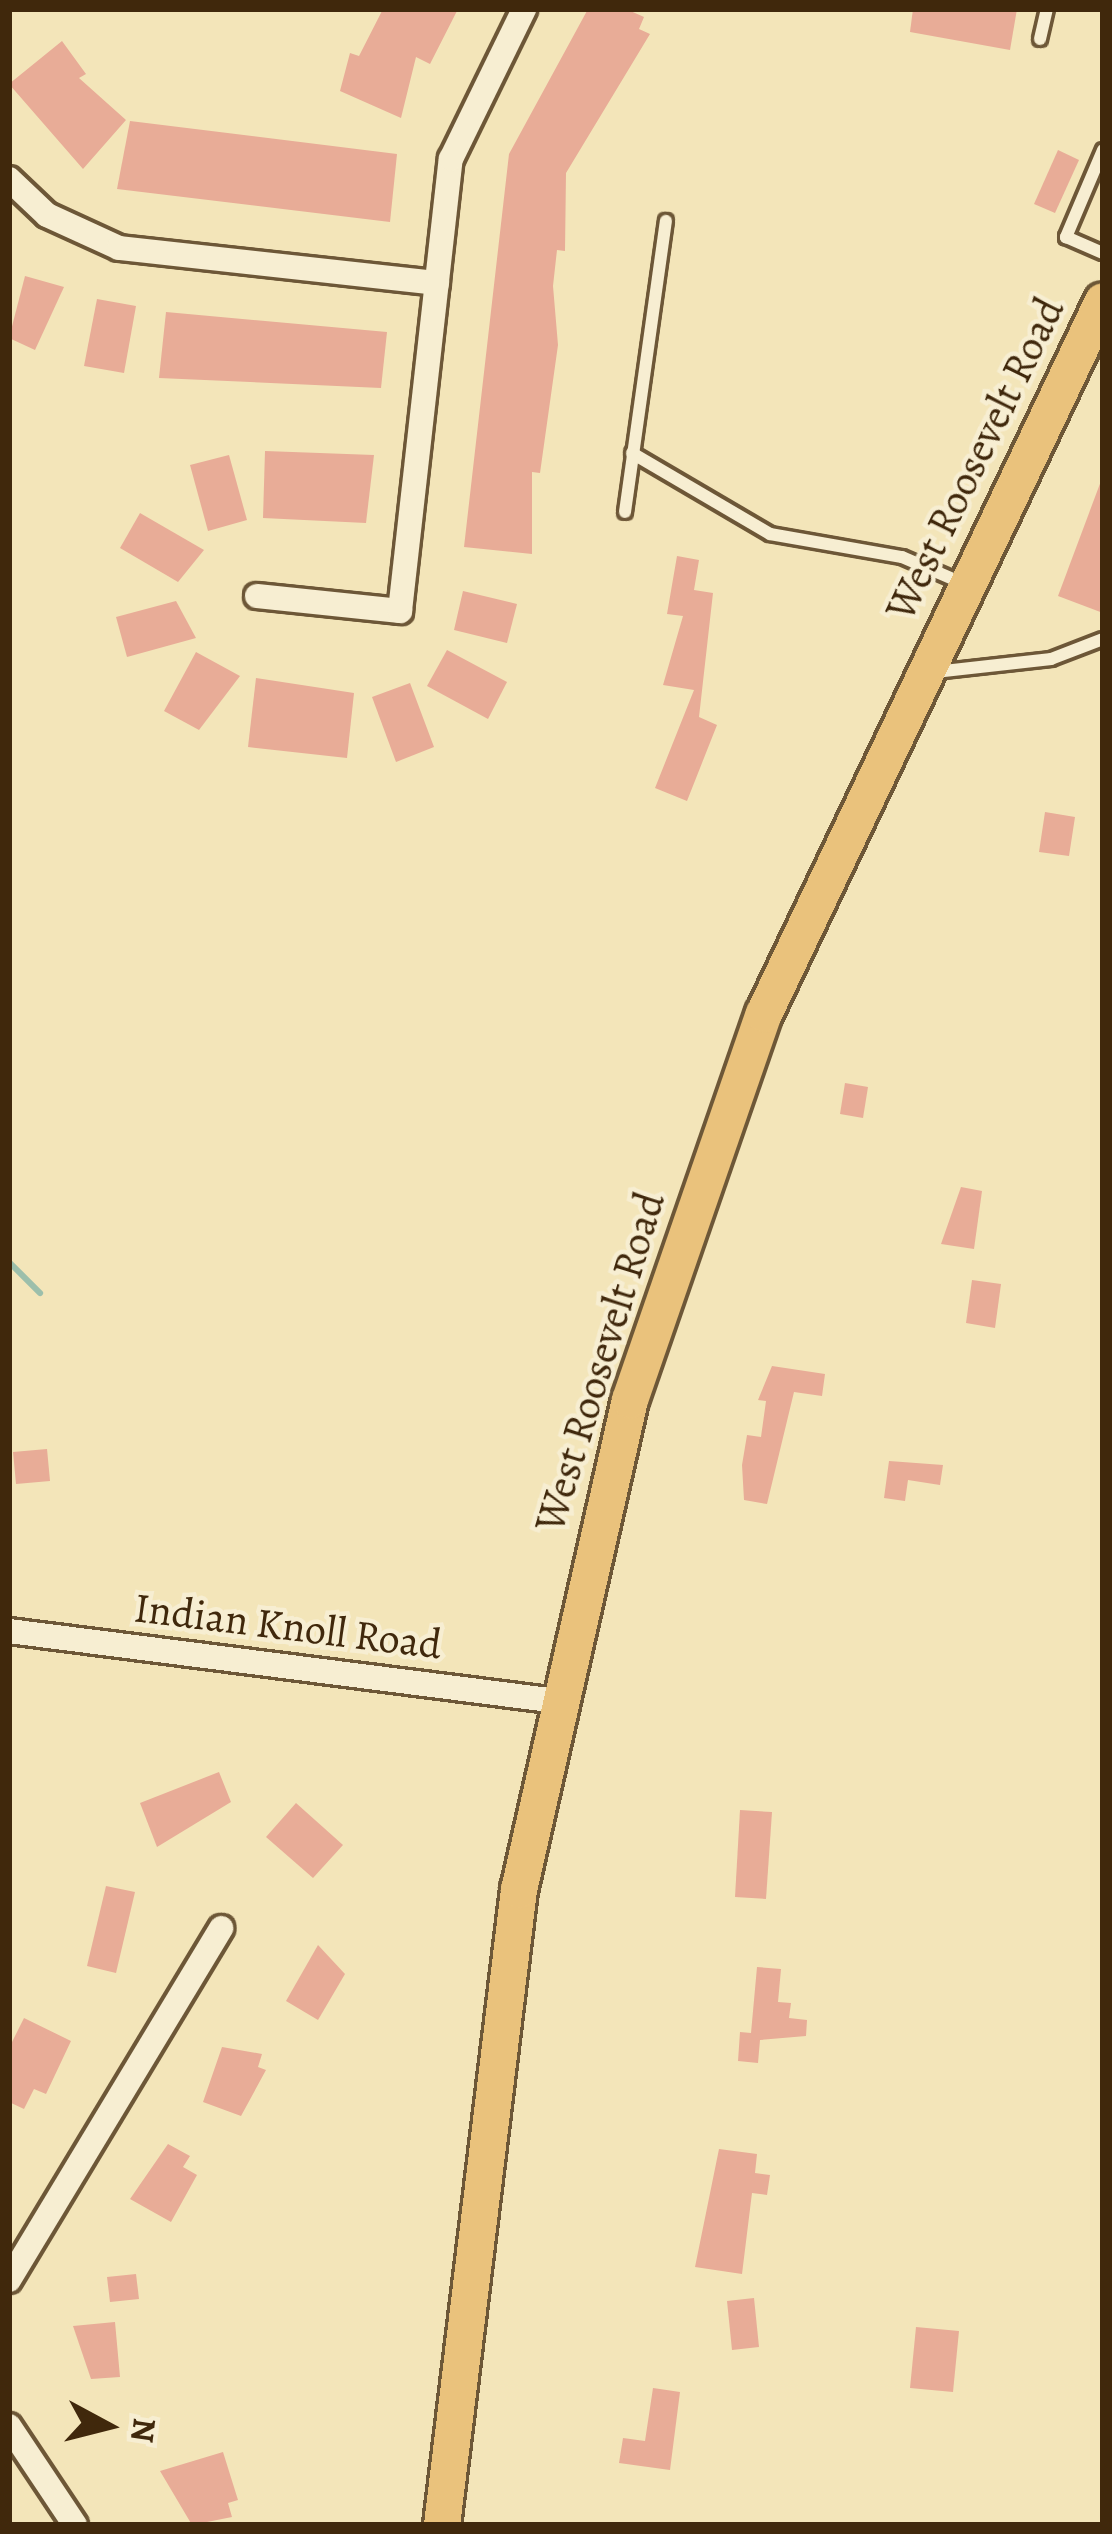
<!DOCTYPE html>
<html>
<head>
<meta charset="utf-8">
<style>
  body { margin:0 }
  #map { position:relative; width:1112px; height:2534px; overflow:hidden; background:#f3e5b9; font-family:Alegreya,serif }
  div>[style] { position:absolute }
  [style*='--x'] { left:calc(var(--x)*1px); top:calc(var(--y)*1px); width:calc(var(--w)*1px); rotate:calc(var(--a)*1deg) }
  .stream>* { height:6px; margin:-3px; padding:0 3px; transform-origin:3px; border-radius:3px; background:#9cbfab }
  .building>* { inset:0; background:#e8ac97 }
  .roads { filter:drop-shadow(3px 0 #6d5737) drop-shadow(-3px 0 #6d5737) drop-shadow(0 3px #6d5737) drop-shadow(0 -3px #6d5737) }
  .service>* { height:12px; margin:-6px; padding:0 6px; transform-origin:6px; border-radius:6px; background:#f7eed2 }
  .minor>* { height:24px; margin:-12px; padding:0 12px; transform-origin:12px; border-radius:12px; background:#f7eed2 }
  .primary>* { height:36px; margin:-18px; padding:0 18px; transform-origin:18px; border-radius:18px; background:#eac27c }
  span { translate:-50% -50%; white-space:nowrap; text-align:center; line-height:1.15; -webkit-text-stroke:9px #f7eed2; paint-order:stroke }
  .street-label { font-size:42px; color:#40280c }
  .frame { position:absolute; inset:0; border:12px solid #40280c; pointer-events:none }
  .north { position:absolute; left:48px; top:2366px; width:120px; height:120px; -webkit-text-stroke:9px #f7eed2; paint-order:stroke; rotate:97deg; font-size:33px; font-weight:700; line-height:48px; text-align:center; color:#40280c }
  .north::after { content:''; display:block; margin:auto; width:42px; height:54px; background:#40280c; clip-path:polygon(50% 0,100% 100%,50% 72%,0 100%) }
</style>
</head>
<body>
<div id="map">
  <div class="stream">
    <i style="--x:9;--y:1262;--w:44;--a:45"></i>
  </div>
  <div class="building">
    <i style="clip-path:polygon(383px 9px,458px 9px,430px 64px,416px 57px,401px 118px,340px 91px,350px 53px,359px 56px)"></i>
    <i style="clip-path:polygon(588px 9px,626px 9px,644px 17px,639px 29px,650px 34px,566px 173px,565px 251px,557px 250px,553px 286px,558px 345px,540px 473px,532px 472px,532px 554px,464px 547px,509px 154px)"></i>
    <i style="clip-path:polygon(913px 9px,1017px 9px,1010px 50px,910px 32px)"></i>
    <i style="clip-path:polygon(62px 41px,86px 74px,79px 78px,126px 120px,83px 169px,9px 84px)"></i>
    <i style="clip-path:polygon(130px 121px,397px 154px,390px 222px,117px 189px)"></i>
    <i style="clip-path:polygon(1058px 150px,1079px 160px,1055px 213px,1034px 204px)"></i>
    <i style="clip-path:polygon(25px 276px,64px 287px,35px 350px,9px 338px)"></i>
    <i style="clip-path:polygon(97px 299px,136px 306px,124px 373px,84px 366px)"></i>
    <i style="clip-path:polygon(166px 312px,387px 332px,381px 388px,159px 378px)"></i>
    <i style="clip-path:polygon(265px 451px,374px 455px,366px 523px,263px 518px)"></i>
    <i style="clip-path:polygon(229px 455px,247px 520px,208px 531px,190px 465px)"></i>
    <i style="clip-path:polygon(1101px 481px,1103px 481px,1103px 613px,1058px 596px)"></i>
    <i style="clip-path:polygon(140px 513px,204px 550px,178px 582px,120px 548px)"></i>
    <i style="clip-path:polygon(677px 556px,699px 560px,694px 590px,713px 593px,699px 717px,717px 725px,687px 801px,655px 788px,694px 690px,663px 685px,683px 616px,667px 614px)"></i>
    <i style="clip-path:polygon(463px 591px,517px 604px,507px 643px,454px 630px)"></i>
    <i style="clip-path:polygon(176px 601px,196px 638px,127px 657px,116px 617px)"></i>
    <i style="clip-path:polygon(447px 650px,507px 682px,488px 719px,427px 686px)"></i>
    <i style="clip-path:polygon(196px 652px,240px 676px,199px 730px,164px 711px)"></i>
    <i style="clip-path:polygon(256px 678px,354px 693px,347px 758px,248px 747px)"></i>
    <i style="clip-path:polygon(410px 683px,434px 747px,396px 762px,372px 697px)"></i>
    <i style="clip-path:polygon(1045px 812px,1075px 817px,1069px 856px,1039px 852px)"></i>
    <i style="clip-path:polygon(845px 1083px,868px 1087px,863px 1118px,840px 1114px)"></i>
    <i style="clip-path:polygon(961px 1187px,982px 1191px,974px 1249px,941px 1244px)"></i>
    <i style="clip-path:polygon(972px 1280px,1001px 1284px,995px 1328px,966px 1323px)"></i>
    <i style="clip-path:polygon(772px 1366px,825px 1374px,822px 1396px,794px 1392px,767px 1504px,744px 1500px,742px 1465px,747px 1435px,761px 1437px,766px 1401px,758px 1400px)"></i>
    <i style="clip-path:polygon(47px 1449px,50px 1481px,16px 1484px,13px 1452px)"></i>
    <i style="clip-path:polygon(889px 1461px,943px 1465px,940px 1485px,908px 1480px,905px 1501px,884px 1498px)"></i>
    <i style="clip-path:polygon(219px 1772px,231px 1802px,157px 1847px,140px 1803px)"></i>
    <i style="clip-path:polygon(296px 1803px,343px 1845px,313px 1878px,266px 1837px)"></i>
    <i style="clip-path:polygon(740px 1810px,772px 1812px,766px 1899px,735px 1897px)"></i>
    <i style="clip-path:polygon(106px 1886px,135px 1892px,116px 1973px,87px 1966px)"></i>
    <i style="clip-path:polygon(318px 1945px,345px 1974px,318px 2020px,286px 2001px)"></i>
    <i style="clip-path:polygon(757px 1967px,781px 1969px,778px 2002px,791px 2003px,789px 2018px,807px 2020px,806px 2036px,760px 2040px,758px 2063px,738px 2061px,740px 2032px,751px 2033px)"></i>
    <i style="clip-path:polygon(24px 2018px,71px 2041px,46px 2094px,34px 2089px,24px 2109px,9px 2102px,9px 2048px)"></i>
    <i style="clip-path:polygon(222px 2047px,262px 2054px,258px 2067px,266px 2070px,241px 2116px,203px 2102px)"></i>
    <i style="clip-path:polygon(168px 2144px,190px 2156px,183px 2167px,197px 2175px,171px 2222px,130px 2199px)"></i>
    <i style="clip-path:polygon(719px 2149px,757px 2154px,755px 2173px,770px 2175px,767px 2195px,752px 2193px,742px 2274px,695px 2267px)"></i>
    <i style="clip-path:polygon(136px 2274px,139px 2299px,110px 2302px,107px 2277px)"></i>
    <i style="clip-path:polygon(754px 2298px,759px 2347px,732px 2350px,727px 2301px)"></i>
    <i style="clip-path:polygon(115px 2322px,120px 2377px,91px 2379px,73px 2326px)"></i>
    <i style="clip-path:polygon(916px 2327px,959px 2331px,953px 2392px,910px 2388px)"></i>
    <i style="clip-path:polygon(653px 2388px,680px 2392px,670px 2470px,619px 2463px,623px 2438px,645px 2441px)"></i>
    <i style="clip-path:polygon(223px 2452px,238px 2500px,228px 2503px,232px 2517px,192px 2525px,160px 2471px)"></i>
  </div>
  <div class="roads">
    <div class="service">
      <i style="--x:1040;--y:39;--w:31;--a:-77"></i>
      <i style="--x:1103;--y:150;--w:95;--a:113"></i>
      <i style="--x:1066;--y:237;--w:40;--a:23.4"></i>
      <i style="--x:632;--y:453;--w:160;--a:30.4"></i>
      <i style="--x:770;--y:534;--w:134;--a:9.9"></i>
      <i style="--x:902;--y:557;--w:65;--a:23.4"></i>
      <i style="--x:625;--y:512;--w:294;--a:-82"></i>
      <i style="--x:935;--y:672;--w:117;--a:-6.4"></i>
      <i style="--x:1051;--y:659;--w:56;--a:-21"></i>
    </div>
    <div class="minor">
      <i style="--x:9;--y:179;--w:52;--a:43.5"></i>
      <i style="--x:47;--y:215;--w:79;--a:24.6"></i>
      <i style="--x:119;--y:248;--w:320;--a:6.3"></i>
      <i style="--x:257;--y:596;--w:144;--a:6"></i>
      <i style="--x:400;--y:611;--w:455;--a:-83.6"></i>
      <i style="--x:451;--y:159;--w:167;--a:-64"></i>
      <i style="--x:9;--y:1631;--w:552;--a:7.28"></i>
      <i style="--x:9;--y:2280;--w:411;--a:-58.9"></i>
      <i style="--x:9;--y:2426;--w:119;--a:56.3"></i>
    </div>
    <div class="primary">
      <i style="--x:442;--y:2525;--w:640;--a:-83.09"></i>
      <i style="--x:519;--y:1890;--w:502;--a:-77.24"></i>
      <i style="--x:630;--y:1400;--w:409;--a:-70.9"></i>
      <i style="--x:764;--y:1014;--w:789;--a:-64.57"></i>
    </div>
  </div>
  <div class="street-label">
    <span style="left:975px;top:459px;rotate:-64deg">West Roosevelt Road</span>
    <span style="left:600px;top:1362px;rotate:-73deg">West Roosevelt Road</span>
    <span style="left:288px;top:1626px;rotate:7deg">Indian Knoll Road</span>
  </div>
  <div class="frame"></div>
  <div class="north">N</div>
</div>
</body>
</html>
